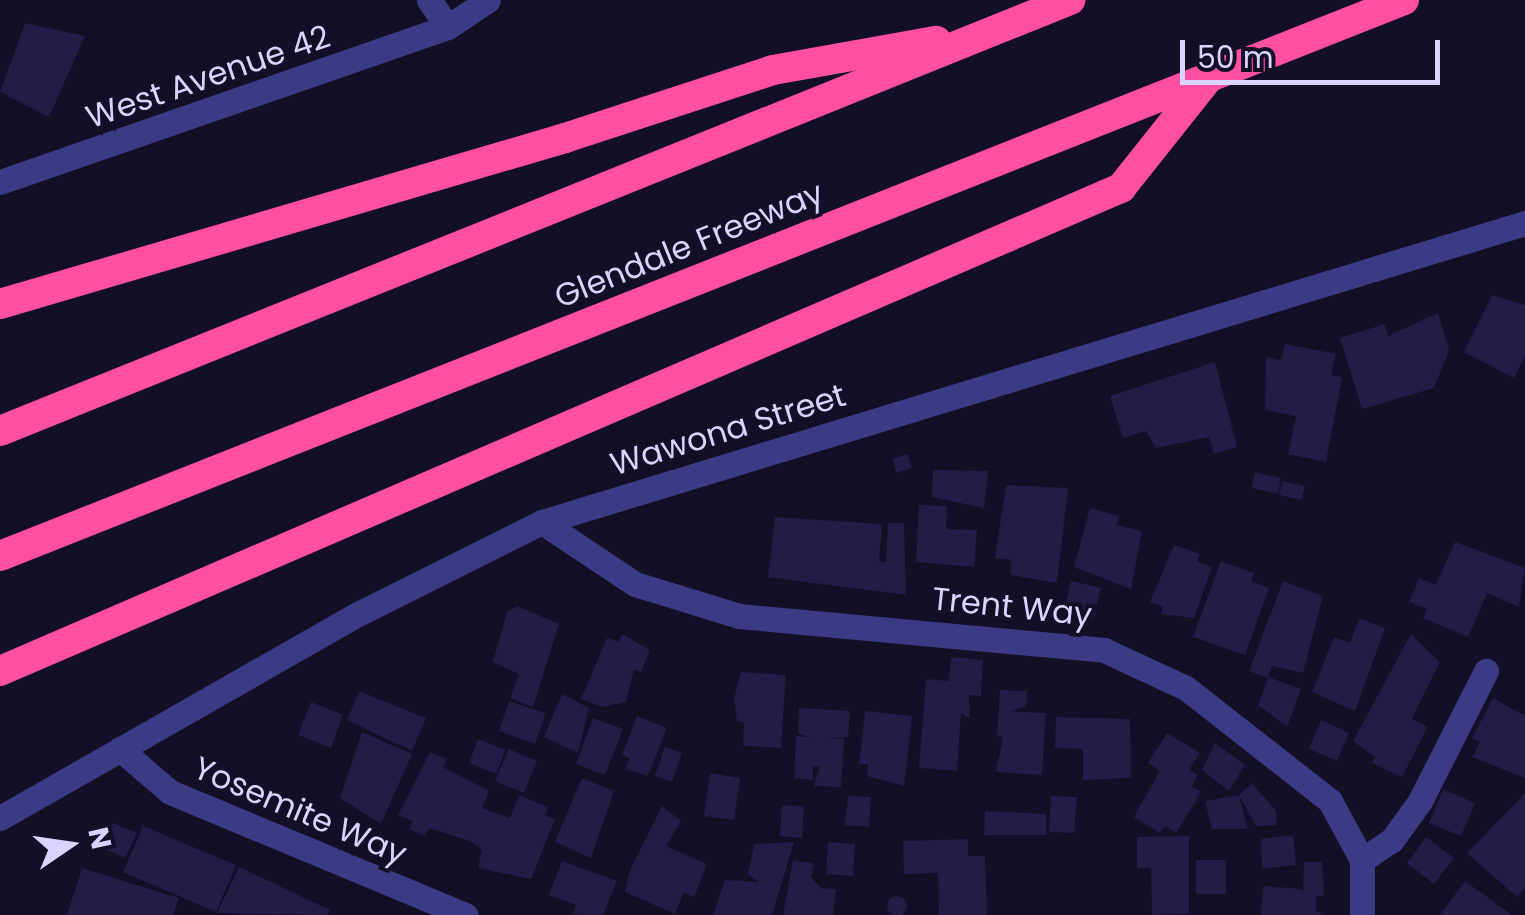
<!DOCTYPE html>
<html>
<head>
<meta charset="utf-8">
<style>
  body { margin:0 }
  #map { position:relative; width:1525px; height:915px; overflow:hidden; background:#130f26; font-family:Poppins,sans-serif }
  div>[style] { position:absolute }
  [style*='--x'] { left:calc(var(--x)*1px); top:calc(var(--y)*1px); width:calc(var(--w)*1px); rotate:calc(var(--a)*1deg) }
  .building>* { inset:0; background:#241b47 }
  .round { border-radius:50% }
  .street>* { height:25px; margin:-12.5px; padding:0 12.5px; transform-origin:12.5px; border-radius:12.5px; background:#3d3a85 }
  .highway>* { height:30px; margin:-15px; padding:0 15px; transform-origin:15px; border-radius:15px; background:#ff4fa3 }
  span { translate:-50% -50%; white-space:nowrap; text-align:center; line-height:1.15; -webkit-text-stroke:8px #130f26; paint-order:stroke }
  .street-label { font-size:32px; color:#d9d4ff }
  .north { position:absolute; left:20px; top:795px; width:100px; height:100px; -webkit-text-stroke:8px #130f26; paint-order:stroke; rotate:77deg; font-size:28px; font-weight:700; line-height:40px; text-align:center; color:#d9d4ff }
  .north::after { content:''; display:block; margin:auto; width:35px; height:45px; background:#d9d4ff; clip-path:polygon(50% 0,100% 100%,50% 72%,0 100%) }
  .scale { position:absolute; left:1180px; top:40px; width:260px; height:45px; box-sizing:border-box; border:5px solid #d9d4ff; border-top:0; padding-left:12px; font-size:30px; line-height:35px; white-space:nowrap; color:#d9d4ff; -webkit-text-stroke:8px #130f26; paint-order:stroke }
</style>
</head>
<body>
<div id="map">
  <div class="building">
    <i style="clip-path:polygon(25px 23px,85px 36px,49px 117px,0 92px)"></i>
    <i style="clip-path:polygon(1492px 295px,1525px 305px,1525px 356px,1514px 378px,1464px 352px)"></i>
    <i style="clip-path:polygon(1438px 313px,1449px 350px,1434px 388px,1362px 409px,1340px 338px,1385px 324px,1388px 336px)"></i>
    <i style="clip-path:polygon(1285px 344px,1336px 354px,1331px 375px,1342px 377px,1326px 462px,1288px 454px,1296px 416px,1265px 410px,1266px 357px,1281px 360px)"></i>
    <i style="clip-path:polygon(1215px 362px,1237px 447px,1214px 454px,1209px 437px,1156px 448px,1146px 431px,1123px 438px,1110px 396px)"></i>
    <i style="clip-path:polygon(908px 454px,912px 468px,896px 473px,893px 459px)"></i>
    <i style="clip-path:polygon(933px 470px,988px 471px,984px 508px,932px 497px)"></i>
    <i style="clip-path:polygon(1255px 472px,1281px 478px,1278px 494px,1252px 488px)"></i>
    <i style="clip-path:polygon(1283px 481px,1305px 486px,1301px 500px,1279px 495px)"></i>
    <i style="clip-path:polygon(1006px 485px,1068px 488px,1057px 583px,1010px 575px,1011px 560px,995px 558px)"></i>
    <i style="clip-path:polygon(919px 505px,947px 506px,946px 529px,977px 530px,974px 567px,916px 562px)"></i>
    <i style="clip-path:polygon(1090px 508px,1119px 516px,1116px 525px,1142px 531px,1131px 589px,1074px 567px)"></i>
    <i style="clip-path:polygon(775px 517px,882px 524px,879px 561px,886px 562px,888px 523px,904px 523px,906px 595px,768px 577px)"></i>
    <i style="clip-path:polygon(1455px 542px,1525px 568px,1519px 607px,1487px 593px,1468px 637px,1423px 618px,1427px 609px,1409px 602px,1419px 578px,1436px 585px)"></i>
    <i style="clip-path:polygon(1174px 545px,1200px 554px,1197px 562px,1212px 567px,1194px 618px,1161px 614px,1163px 607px,1150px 602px)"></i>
    <i style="clip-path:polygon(1221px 561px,1254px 573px,1251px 581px,1269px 588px,1245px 655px,1193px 637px)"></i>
    <i style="clip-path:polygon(1071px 581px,1101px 588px,1094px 618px,1064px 611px)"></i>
    <i style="clip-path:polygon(1283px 581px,1323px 596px,1303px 673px,1272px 666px,1268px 677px,1301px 689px,1287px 727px,1258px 705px,1268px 678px,1249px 671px)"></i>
    <i style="clip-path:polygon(517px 606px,559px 624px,533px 707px,510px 698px,519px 674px,493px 662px,507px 612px)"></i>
    <i style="clip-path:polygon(1359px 618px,1385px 628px,1355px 711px,1312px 692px,1334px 637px,1350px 643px)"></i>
    <i style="clip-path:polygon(622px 634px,650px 650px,641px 672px,634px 670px,626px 702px,602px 707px,581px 699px,607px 638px,619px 642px)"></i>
    <i style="clip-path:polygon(1411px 634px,1440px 662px,1412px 719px,1428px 727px,1402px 777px,1372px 763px,1375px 757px,1353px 741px)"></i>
    <i style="clip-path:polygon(951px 657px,983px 660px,981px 696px,969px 695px,970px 719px,961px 713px,957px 771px,919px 768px,926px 679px,949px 681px)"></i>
    <i style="clip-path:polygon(741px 672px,786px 675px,781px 748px,743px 746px,744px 722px,737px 721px,734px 699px)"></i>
    <i style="clip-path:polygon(1000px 690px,1027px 691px,1026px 707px,1009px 711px,1046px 713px,1042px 775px,996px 772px,1003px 737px,997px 736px)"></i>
    <i style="clip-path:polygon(359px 691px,426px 718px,412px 751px,347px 720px)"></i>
    <i style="clip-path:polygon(562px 694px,589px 708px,578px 753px,544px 737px)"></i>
    <i style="clip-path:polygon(1493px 698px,1525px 716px,1525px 778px,1472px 757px,1480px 742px,1472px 738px)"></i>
    <i style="clip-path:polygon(509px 701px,546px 713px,535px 744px,499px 731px)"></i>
    <i style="clip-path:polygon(311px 702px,343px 715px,331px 748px,298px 735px)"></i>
    <i style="clip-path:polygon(799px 708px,850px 711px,848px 737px,828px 739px,844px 739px,841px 787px,814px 786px,820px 766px,813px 766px,813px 780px,794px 778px,796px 736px,812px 737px,798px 734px)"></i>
    <i style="clip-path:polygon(865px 711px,912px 716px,904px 786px,867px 776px,868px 764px,859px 764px)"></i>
    <i style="clip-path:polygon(637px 716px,667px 728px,648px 776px,625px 769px,630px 758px,622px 755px)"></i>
    <i style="clip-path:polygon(1056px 717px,1130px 719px,1131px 778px,1083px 780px,1083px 749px,1055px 748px)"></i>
    <i style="clip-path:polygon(593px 718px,623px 729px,605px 775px,576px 764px)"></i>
    <i style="clip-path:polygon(1321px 720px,1349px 733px,1337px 761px,1309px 749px)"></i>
    <i style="clip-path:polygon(362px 732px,412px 754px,381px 824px,340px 798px)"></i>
    <i style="clip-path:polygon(1167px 733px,1200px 753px,1189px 770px,1198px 775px,1192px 786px,1201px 792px,1176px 833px,1165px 826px,1160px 833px,1134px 817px,1160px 771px,1148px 763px)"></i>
    <i style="clip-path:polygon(478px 739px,505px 750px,496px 774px,469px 763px)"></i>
    <i style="clip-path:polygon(1215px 743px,1245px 765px,1229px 791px,1202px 770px)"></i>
    <i style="clip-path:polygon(665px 747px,682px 753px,672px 782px,655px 776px)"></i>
    <i style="clip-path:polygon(509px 749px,537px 761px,524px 793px,495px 781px)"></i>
    <i style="clip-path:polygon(430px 752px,447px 759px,443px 767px,489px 791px,482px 808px,510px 818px,519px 795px,548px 807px,545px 815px,555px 819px,531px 879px,478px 868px,482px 850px,470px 841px,429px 828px,425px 836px,409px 829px,413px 821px,398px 815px)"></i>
    <i style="clip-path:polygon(710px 773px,740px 778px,734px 820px,704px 816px)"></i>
    <i style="clip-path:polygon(582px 778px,614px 791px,591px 858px,555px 842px)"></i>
    <i style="clip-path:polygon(1252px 783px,1276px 811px,1277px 825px,1256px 826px,1239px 795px,1248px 829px,1212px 829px,1205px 801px,1239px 795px)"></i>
    <i style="clip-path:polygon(1443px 789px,1475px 803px,1461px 836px,1429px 823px)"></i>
    <i style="clip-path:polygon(1525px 793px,1525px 888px,1517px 897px,1467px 853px)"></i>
    <i style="clip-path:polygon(848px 796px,871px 797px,869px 827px,845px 825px)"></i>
    <i style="clip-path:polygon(1051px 796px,1077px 797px,1074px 833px,1049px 832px)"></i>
    <i style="clip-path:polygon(782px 805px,804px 806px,802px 838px,780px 836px)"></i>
    <i style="clip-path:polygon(662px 806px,681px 821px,666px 846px,707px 864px,694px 897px,684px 892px,675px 914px,625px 892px,630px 870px)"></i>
    <i style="clip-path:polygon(985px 811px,1046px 814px,1046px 835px,984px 835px)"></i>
    <i style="clip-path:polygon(113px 823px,137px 833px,125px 858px,102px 848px)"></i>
    <i style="clip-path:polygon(143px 826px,236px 865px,216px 912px,123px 872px)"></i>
    <i style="clip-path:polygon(1293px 835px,1296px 865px,1262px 869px,1261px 839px)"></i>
    <i style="clip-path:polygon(1189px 836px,1189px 914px,1152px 915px,1151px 868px,1137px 868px,1137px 837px)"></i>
    <i style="clip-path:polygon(1426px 837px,1454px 858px,1434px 884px,1407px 863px)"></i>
    <i style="clip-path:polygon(968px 839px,968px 856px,985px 856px,987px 915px,939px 915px,938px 873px,904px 874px,903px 841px)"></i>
    <i style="clip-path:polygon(794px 842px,772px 915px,713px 915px,725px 880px,759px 882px,748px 874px,754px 844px)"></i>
    <i style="clip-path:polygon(828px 842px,855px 844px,853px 876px,826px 874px)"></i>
    <i style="clip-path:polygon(1196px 860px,1226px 860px,1226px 894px,1196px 894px)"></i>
    <i style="clip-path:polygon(562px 861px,617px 881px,603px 915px,579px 915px,573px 913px,576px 905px,549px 895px)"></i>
    <i style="clip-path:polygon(793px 861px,814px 863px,811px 877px,821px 888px,836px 889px,833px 915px,783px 915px)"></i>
    <i style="clip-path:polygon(1304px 862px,1322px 862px,1324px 896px,1316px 896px,1316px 911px,1325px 915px,1261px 915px,1263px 886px,1302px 889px,1303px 895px)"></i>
    <i style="clip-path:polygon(239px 867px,330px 910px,328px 915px,217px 913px)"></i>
    <i style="clip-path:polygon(82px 868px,179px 898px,173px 915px,67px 915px)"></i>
    <i style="clip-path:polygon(1465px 881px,1512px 915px,1440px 915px)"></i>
    <i class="round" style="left:887px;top:896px;width:20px;height:20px"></i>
  </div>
  <div class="street">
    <i style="--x:429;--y:0;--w:33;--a:55"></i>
    <i style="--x:0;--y:182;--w:474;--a:-19.1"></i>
    <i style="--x:448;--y:27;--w:48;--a:-34"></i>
    <i style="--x:542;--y:522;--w:112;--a:33.7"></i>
    <i style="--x:635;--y:584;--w:109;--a:17.1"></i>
    <i style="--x:739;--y:616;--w:367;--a:5.3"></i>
    <i style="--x:1104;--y:650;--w:90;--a:24.9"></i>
    <i style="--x:1186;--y:688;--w:183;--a:38.1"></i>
    <i style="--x:1330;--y:801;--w:67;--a:61.5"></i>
    <i style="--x:1362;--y:860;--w:55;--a:90"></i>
    <i style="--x:120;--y:749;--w:66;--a:40.7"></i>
    <i style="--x:170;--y:792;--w:320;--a:22.6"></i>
    <i style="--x:0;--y:818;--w:414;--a:-29.7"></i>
    <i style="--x:360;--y:613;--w:203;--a:-26.6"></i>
    <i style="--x:542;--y:522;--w:1027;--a:-16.92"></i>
    <i style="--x:1362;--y:860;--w:36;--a:-34"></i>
    <i style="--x:1392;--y:840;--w:48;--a:-54.3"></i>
    <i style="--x:1420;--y:801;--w:146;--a:-63.1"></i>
  </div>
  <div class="highway">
    <i style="--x:0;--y:304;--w:589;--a:-16.37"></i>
    <i style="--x:565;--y:138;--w:219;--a:-18.1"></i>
    <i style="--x:773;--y:70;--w:166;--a:-10.1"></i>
    <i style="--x:0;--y:431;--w:1154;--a:-21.94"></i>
    <i style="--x:0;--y:556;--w:1510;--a:-21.6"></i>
    <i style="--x:0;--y:671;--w:1221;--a:-23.31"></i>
    <i style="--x:1121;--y:188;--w:137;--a:-51.5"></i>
  </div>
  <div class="street-label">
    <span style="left:208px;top:77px;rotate:-19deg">West Avenue 42</span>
    <span style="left:689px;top:245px;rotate:-22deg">Glendale Freeway</span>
    <span style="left:728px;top:430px;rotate:-17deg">Wawona Street</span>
    <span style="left:1012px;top:607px;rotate:6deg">Trent Way</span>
    <span style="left:300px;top:811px;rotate:23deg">Yosemite Way</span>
  </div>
  <div class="north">N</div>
  <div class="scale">50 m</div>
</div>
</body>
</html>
